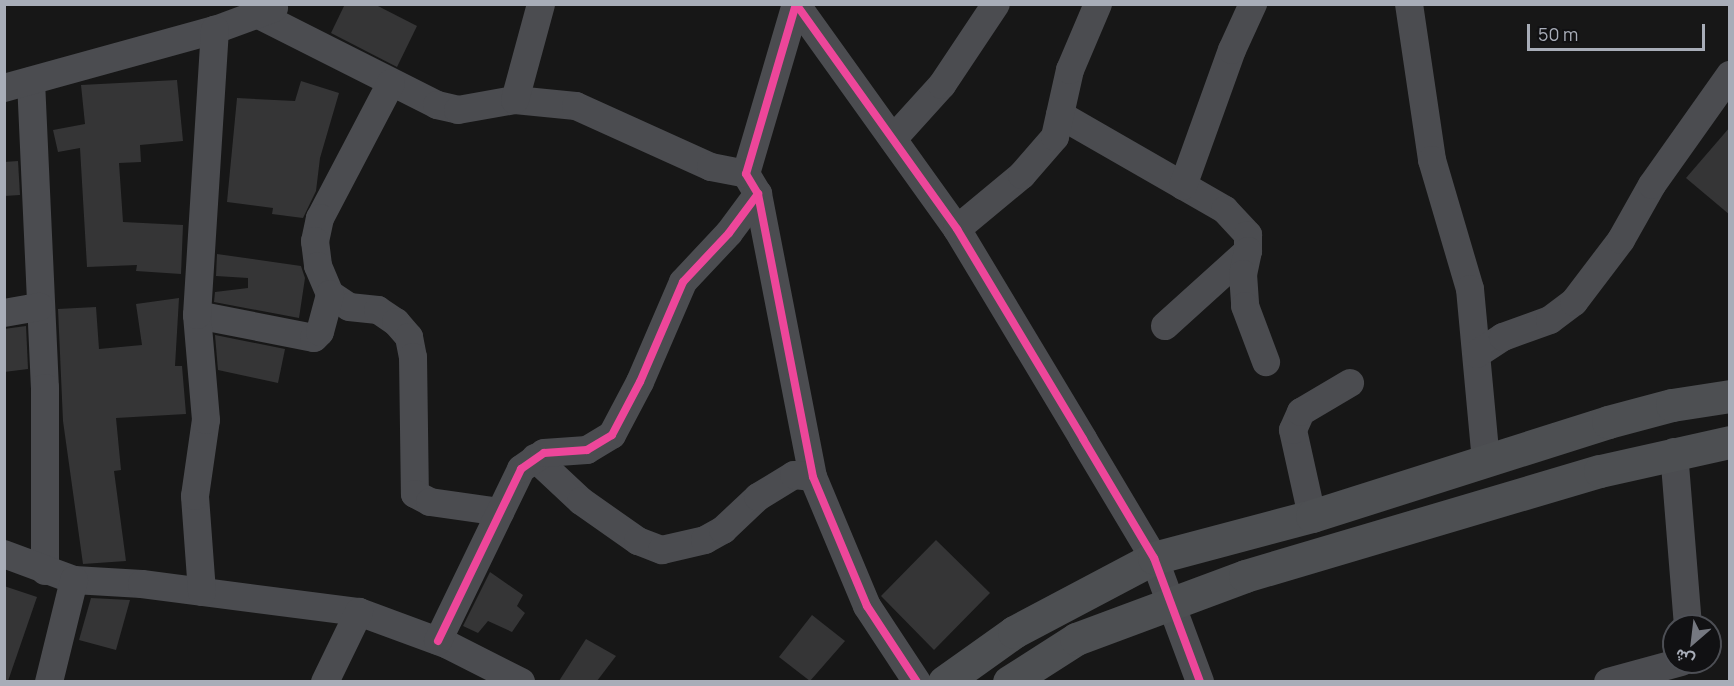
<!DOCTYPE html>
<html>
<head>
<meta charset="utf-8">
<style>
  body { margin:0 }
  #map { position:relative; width:1734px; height:686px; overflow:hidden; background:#171717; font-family:Manrope,Vazirmatn,sans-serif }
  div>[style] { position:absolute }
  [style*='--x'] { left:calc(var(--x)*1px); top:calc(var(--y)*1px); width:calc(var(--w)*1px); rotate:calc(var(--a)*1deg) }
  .building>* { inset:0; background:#353536 }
  .minor>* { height:28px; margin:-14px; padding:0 14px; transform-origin:14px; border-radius:14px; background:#4b4c50 }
  .major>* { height:33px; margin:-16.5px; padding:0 16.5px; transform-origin:16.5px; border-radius:16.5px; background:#4d4f52 }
  .cycleway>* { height:8px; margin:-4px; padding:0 4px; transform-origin:4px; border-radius:4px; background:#ed469a }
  span { translate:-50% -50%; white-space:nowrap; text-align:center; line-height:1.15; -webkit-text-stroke:4.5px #111113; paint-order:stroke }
  .frame { position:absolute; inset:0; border:6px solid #a8adb8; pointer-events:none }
  .north { position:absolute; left:1662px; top:614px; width:60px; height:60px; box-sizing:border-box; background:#111113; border:2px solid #4d4f55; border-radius:50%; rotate:208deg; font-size:16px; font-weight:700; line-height:24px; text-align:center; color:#a8adb8 }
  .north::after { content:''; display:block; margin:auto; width:21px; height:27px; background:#757880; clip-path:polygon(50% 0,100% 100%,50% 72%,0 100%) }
  .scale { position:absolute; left:1527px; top:24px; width:178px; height:27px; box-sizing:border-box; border:3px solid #a8adb8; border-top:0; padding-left:8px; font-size:18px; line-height:21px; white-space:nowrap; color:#a8adb8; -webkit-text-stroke:4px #111113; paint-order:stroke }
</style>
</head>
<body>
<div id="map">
  <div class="building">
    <i style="clip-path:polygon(345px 4px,374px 4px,417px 26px,397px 67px,331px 33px)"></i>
    <i style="clip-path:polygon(177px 80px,183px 141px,140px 145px,141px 162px,119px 163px,123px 222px,183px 225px,181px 274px,136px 271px,137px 265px,87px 267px,80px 148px,58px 152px,53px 130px,85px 124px,81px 85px)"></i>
    <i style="clip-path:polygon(301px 81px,339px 93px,320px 158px,316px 191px,303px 218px,272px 214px,273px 208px,227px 202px,237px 98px,295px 101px)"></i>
    <i style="clip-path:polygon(1730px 127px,1730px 215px,1686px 178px)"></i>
    <i style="clip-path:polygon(18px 161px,20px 195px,4px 196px,4px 162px)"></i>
    <i style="clip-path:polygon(217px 254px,301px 266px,305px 278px,299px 318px,214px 302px,215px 292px,248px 288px,248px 278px,216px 276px)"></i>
    <i style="clip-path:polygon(179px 298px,175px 366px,182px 366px,186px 414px,116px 418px,121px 470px,114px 471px,126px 561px,83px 564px,63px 421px,58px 309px,96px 307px,99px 349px,142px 345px,136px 304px)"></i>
    <i style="clip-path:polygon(26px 326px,28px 369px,4px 372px,4px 329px)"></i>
    <i style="clip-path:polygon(215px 335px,285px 349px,278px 383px,218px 370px)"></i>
    <i style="clip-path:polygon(936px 540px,990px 593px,934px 650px,881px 596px)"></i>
    <i style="clip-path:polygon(490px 572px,523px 595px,517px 606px,525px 613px,512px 632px,488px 621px,478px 633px,463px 626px)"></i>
    <i style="clip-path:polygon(4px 586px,37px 597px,8px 681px,4px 681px)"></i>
    <i style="clip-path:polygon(91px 598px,130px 600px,116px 650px,79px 640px)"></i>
    <i style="clip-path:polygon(812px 615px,845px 641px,810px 681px,779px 657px)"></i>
    <i style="clip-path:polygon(586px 639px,616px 656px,597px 681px,559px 681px)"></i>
  </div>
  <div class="minor">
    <i style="--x:796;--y:4;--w:277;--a:54.4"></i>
    <i style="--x:957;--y:229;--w:245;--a:59"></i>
    <i style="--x:1083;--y:439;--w:139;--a:59.2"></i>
    <i style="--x:1154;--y:558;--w:132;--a:69.6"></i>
    <i style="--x:796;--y:4;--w:177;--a:106.4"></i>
    <i style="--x:746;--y:174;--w:23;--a:59"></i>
    <i style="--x:758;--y:194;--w:288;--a:79"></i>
    <i style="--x:813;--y:477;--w:140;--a:67.3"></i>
    <i style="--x:867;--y:606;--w:91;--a:56.7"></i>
    <i style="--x:1409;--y:4;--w:158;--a:81.6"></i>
    <i style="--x:1432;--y:160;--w:134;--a:73.6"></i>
    <i style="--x:1470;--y:289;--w:174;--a:84.7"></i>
    <i style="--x:257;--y:14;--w:202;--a:26.8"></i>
    <i style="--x:437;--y:105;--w:22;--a:13"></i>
    <i style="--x:458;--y:110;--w:58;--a:-10"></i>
    <i style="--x:515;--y:100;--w:61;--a:5.6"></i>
    <i style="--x:576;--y:106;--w:148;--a:24.3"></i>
    <i style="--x:711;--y:167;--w:36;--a:11"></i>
    <i style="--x:31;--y:81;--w:307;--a:87.4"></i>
    <i style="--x:45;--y:388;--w:183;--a:90"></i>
    <i style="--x:391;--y:83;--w:153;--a:117.7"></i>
    <i style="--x:320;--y:218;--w:24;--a:102"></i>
    <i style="--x:315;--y:241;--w:25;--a:83"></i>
    <i style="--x:318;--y:266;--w:30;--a:67"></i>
    <i style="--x:330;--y:294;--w:23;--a:34"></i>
    <i style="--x:349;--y:307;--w:29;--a:6"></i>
    <i style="--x:378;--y:310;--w:22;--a:34"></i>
    <i style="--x:396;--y:322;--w:20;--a:49"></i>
    <i style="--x:409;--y:337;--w:20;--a:79"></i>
    <i style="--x:413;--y:357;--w:137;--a:89.2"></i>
    <i style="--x:415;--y:494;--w:17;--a:28"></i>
    <i style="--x:430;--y:502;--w:71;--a:8.1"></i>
    <i style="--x:4;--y:88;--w:219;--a:-15.4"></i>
    <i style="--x:215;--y:30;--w:63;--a:-20.4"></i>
    <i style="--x:515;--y:100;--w:99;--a:-74.8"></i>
    <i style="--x:1060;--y:115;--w:190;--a:29.9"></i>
    <i style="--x:1225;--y:210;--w:34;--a:47"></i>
    <i style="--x:1248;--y:235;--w:16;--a:90"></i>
    <i style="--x:893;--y:139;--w:73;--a:-47.8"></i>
    <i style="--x:942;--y:85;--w:97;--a:-56.3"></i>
    <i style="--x:1183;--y:186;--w:145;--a:-70.2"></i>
    <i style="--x:1232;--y:50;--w:51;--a:-65.5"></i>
    <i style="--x:957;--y:229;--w:85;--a:-39.7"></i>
    <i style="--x:1022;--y:175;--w:50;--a:-49"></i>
    <i style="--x:1055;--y:137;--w:69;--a:-77.4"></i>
    <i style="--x:1070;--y:70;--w:72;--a:-67"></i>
    <i style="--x:4;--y:313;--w:36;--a:-10"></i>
    <i style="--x:197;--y:315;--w:119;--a:11.1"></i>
    <i style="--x:314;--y:338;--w:8;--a:-45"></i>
    <i style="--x:320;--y:332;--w:39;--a:-75"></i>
    <i style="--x:1165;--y:326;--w:112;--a:-42.1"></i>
    <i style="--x:1248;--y:251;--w:24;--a:102"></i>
    <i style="--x:1243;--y:274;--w:32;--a:86"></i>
    <i style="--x:1245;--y:306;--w:60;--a:69.4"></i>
    <i style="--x:1477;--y:354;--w:31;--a:-33"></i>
    <i style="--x:1503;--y:337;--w:50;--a:-19.9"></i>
    <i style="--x:1550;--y:320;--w:30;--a:-37"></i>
    <i style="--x:1574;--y:302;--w:78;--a:-52.8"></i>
    <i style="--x:1621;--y:240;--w:63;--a:-60.6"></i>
    <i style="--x:1652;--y:185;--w:135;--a:-54.7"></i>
    <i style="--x:1674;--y:452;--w:175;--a:85.4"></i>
    <i style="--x:535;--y:458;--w:63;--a:43.1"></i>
    <i style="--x:581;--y:501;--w:70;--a:35.1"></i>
    <i style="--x:638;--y:541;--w:26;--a:21"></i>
    <i style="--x:662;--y:550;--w:44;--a:-13.1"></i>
    <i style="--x:705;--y:540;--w:21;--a:-29"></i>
    <i style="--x:723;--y:530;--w:48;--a:-43.3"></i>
    <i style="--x:758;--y:497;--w:42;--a:-31.4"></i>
    <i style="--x:794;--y:475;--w:19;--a:6"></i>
    <i style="--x:1312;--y:516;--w:88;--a:-102.5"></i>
    <i style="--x:1293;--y:430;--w:20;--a:-66"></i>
    <i style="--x:1301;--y:412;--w:57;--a:-30.6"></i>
    <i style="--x:4;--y:554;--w:75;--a:20.4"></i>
    <i style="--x:74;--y:580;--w:68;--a:3.4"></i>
    <i style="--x:142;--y:584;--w:219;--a:7.4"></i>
    <i style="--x:359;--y:612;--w:95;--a:20.3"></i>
    <i style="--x:448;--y:645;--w:82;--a:26.9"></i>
    <i style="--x:202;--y:592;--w:96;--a:-94.2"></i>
    <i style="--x:195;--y:496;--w:77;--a:-81.8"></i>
    <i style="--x:206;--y:420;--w:105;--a:-94.9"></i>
    <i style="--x:197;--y:315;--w:286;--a:-86.4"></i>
    <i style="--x:438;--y:641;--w:191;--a:-64.2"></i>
    <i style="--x:521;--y:469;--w:28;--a:-35"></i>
    <i style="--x:544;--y:453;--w:43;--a:-4"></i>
    <i style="--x:587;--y:450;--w:29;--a:-31"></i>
    <i style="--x:612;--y:435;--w:60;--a:-62.2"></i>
    <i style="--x:640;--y:382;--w:109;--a:-66.7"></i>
    <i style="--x:683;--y:282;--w:67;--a:-46.8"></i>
    <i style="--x:729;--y:233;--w:49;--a:-53.4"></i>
    <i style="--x:49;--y:682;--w:105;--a:-76.2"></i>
    <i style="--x:325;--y:682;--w:78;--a:-64.1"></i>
    <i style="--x:1608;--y:682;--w:76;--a:-15.3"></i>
  </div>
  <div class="major">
    <i style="--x:944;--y:682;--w:86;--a:-35.5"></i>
    <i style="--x:1014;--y:632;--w:158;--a:-27.9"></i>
    <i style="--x:1154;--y:558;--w:163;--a:-14.9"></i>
    <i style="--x:1312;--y:516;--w:311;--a:-17.6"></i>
    <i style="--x:1608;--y:422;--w:66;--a:-14.9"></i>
    <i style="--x:1672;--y:405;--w:59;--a:-8.8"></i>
    <i style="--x:1009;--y:682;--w:80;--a:-32.7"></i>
    <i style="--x:1076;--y:639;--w:180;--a:-20.4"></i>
    <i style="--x:1245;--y:576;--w:370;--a:-16.5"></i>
    <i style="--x:1600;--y:471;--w:133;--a:-12.6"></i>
  </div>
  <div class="cycleway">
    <i style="--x:796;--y:4;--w:277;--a:54.4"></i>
    <i style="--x:957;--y:229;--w:245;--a:59"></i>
    <i style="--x:1083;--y:439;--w:139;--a:59.2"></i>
    <i style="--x:1154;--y:558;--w:132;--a:69.6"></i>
    <i style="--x:796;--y:4;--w:177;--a:106.4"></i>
    <i style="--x:746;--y:174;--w:23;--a:59"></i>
    <i style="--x:758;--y:194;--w:288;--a:79"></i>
    <i style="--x:813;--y:477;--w:140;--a:67.3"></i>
    <i style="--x:867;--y:606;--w:91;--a:56.7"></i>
    <i style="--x:438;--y:641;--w:191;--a:-64.2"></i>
    <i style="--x:521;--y:469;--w:28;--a:-35"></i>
    <i style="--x:544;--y:453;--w:43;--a:-4"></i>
    <i style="--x:587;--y:450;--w:29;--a:-31"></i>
    <i style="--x:612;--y:435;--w:60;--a:-62.2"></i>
    <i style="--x:640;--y:382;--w:109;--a:-66.7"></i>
    <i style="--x:683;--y:282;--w:67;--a:-46.8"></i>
    <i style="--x:729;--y:233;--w:49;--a:-53.4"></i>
  </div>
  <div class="frame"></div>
  <div class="north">ش</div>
  <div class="scale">50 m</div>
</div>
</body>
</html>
